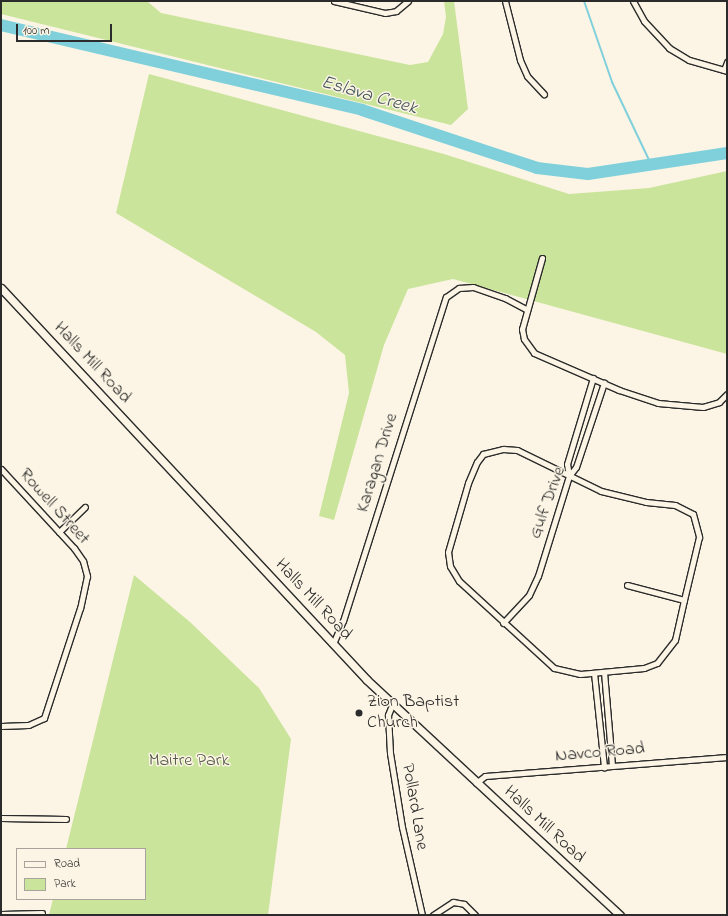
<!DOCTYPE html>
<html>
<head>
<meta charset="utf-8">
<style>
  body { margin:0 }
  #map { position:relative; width:728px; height:916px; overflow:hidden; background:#fcf5e5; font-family:"Indie Flower",sans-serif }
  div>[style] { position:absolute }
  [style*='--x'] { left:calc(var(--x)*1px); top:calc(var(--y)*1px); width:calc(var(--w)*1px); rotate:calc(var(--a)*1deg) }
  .green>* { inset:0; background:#cbe49b }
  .stream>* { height:2px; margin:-1px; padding:0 1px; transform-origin:1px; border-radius:1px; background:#80d0dc }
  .river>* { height:12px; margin:-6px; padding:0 6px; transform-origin:6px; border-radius:6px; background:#80d0dc }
  .roads { filter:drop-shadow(1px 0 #2b2b2b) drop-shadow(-1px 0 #2b2b2b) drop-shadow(0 1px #2b2b2b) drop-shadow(0 -1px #2b2b2b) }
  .street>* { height:5px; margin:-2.5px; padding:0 2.5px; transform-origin:2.5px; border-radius:2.5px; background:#fcf5e5 }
  .secondary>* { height:7px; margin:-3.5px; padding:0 3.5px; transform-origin:3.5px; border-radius:3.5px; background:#fcf5e5 }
  .dots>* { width:11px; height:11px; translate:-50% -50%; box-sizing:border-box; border:2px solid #fcf5e5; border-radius:50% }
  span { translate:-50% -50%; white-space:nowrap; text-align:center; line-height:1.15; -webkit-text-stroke:3px #fcf5e5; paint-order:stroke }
  .street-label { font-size:18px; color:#2b2b2b }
  .poi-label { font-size:18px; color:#2b2b2b }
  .left { translate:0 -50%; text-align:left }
  .park-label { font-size:18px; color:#535947 }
  .water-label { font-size:19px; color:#405457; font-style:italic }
  .frame { position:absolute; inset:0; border:2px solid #2b2b2b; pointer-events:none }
  .legend { position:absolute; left:16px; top:848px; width:130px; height:52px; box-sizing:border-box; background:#fcf5e5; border:1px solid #a8a49b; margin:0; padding:5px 7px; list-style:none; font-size:12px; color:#2b2b2b }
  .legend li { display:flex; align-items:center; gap:8px; height:20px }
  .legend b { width:20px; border:1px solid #a8a49b }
  .scale { position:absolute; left:16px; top:24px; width:96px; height:18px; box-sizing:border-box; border:2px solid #2b2b2b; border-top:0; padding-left:5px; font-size:12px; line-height:14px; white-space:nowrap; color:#2b2b2b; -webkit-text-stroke:3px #fcf5e5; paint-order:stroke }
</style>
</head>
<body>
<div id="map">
  <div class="green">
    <i style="clip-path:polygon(1px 1px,147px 1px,161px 13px,410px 65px,428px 62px,443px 34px,446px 17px,444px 1px,454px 1px,468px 109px,451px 125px,1px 14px)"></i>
    <i style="clip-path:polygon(149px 74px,444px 154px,569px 194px,649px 188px,727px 171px,727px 354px,453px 279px,408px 289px,384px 345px,334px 520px,319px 516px,349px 393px,345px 355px,316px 332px,116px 213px)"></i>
    <i style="clip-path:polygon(134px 575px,190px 622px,259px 688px,291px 739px,268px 915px,49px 915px,53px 899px,145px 899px,145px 849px,66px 849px)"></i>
  </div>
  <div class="stream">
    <i style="--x:584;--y:1;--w:86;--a:70.9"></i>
    <i style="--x:612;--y:82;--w:91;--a:64.6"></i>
  </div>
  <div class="river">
    <i style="--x:1;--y:25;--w:371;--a:13.2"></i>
    <i style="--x:362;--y:110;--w:184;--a:18.3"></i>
    <i style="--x:537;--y:168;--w:51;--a:6.7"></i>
    <i style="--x:588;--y:174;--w:141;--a:-8.6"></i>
  </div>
  <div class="roads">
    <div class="street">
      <i style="--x:334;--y:1;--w:52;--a:13.2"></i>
      <i style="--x:385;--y:13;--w:11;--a:-10"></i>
      <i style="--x:396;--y:11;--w:16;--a:-40"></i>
      <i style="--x:505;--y:1;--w:61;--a:75.7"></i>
      <i style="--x:520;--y:60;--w:17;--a:66"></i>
      <i style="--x:527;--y:76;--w:25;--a:47"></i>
      <i style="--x:633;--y:1;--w:23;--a:61"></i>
      <i style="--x:644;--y:21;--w:37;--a:47"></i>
      <i style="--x:669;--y:48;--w:23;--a:31"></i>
      <i style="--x:689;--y:60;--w:40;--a:16"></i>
      <i style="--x:724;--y:70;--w:9;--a:-69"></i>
      <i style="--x:542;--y:258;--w:74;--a:105.7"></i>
      <i style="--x:522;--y:329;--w:10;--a:79"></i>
      <i style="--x:524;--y:339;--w:17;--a:54"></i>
      <i style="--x:534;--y:353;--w:93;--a:23.5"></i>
      <i style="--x:619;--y:390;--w:41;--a:18.4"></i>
      <i style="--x:658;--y:403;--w:45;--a:5.1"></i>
      <i style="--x:703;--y:407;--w:17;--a:-17"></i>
      <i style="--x:719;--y:402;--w:11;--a:-45"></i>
      <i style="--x:503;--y:449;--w:14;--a:4"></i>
      <i style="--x:517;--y:450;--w:93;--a:26"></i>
      <i style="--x:601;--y:491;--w:46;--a:13.7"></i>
      <i style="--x:646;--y:502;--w:29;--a:6"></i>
      <i style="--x:675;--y:505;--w:20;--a:27"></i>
      <i style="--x:693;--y:514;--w:24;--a:75"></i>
      <i style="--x:699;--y:537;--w:65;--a:103.4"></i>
      <i style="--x:684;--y:600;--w:41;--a:102.7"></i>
      <i style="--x:675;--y:640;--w:29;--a:128"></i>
      <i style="--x:657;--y:663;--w:14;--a:159"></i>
      <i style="--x:644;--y:668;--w:64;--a:174.6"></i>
      <i style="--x:580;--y:674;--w:27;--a:-167"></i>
      <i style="--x:554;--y:668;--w:129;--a:-137.5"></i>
      <i style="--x:459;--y:581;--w:17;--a:-121"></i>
      <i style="--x:450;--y:566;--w:14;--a:-98"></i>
      <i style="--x:448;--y:552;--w:72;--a:-73.8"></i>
      <i style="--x:468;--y:483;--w:23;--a:-67"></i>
      <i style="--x:477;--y:462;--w:10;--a:-53"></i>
      <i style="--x:483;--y:454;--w:21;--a:-14"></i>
      <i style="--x:1;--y:469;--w:108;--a:47.3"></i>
      <i style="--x:74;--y:548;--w:16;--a:55"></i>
      <i style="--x:83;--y:561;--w:16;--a:75"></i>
      <i style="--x:87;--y:576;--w:33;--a:102"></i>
      <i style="--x:80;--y:608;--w:116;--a:108.1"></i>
      <i style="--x:44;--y:718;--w:17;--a:156"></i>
      <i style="--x:28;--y:725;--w:27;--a:178"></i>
      <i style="--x:569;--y:476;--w:12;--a:-99"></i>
      <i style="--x:567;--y:464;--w:90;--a:-73.2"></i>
      <i style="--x:59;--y:532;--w:36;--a:-44"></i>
      <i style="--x:627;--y:585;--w:59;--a:14.7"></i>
      <i style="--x:503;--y:623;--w:38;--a:-47"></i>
      <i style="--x:529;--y:595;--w:21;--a:-65"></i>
      <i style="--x:538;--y:576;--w:105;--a:-72.8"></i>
      <i style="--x:569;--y:476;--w:11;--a:-52"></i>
      <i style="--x:576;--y:467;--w:89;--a:-71.6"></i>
      <i style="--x:333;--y:644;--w:25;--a:-67"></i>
      <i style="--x:343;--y:621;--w:340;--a:-72.4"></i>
      <i style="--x:446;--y:297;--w:16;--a:-35"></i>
      <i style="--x:459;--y:288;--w:14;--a:-4"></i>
      <i style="--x:473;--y:287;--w:34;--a:19"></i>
      <i style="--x:505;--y:298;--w:24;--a:28"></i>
      <i style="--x:604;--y:672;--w:94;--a:85.1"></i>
      <i style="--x:594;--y:673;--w:95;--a:83.9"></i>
      <i style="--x:392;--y:705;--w:11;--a:112"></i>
      <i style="--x:388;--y:715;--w:38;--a:87"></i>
      <i style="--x:390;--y:753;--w:75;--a:80.8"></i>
      <i style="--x:402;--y:827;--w:90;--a:77.2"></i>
      <i style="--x:476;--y:783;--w:11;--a:-38"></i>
      <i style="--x:485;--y:776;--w:243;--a:-4.5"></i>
      <i style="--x:1;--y:818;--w:65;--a:0.9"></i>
      <i style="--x:1;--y:914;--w:41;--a:-1.4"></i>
      <i style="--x:433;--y:915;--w:24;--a:-33"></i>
      <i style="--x:453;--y:902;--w:11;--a:10"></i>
      <i style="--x:464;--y:904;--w:16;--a:45"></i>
    </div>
    <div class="secondary">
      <i style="--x:1;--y:288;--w:536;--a:46.96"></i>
      <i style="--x:367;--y:680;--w:345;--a:42.9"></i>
    </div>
  </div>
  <div class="dots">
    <i style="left:359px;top:713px;background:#2b2b2b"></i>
  </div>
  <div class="street-label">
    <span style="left:92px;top:363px;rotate:47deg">Halls Mill Road</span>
    <span style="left:378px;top:463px;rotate:-73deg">Karagan Drive</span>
    <span style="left:548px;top:503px;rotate:-70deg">Gulf Drive</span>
    <span style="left:54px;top:507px;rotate:48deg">Rowell Street</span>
    <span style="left:313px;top:600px;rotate:47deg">Halls Mill Road</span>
    <span style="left:600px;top:753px;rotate:-5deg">Navco Road</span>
    <span style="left:414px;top:807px;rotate:80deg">Pollard Lane</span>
    <span style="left:544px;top:825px;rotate:43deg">Halls Mill Road</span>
  </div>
  <div class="poi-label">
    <span class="left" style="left:367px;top:713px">Zion Baptist<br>Church</span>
  </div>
  <div class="park-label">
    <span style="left:189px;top:761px">Maitre Park</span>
  </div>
  <div class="water-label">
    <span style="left:369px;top:96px;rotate:16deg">Eslava Creek</span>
  </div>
  <div class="frame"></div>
  <ul class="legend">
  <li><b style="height:5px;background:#fcf5e5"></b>Road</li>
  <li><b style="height:11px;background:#cbe49b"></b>Park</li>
  </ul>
  <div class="scale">100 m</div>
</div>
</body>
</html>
